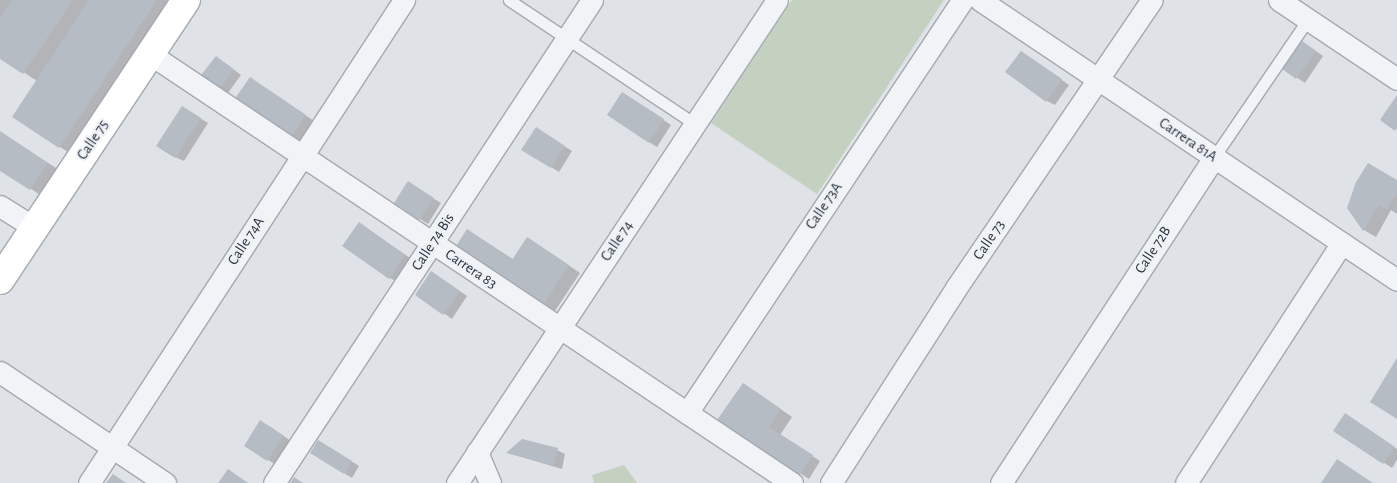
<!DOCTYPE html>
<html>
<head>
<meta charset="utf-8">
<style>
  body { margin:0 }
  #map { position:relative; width:1397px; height:483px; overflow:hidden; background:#dfe2e7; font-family:"Alegreya Sans",sans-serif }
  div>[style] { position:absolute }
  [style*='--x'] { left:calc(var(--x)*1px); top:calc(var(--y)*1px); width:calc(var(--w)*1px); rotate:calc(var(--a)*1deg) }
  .green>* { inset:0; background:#c5d1c0 }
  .shadow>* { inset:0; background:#0003 }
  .building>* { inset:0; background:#b6bcc4 }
  .roads { filter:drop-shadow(1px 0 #a4a9b1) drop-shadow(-1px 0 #a4a9b1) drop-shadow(0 1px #a4a9b1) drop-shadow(0 -1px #a4a9b1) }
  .lane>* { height:11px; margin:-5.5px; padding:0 5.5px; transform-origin:5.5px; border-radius:5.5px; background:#f1f3f6 }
  .street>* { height:21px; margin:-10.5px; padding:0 10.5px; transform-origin:10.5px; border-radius:10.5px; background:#f1f3f6 }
  .secondary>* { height:28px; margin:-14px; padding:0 14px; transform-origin:14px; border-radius:14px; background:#fff }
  span { translate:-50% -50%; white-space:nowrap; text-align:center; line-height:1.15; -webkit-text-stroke:4.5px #eef1f5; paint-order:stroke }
  .street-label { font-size:15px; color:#28313e }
</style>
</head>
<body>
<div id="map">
  <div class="green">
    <i style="clip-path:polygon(792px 0,944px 0,817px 194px,711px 123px)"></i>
    <i style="clip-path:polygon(624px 465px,637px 483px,594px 483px,592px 475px)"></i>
  </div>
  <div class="shadow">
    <i style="clip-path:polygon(0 0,177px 0,74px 156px,14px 117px,37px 81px,0 57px)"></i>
    <i style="clip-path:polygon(1310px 47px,1323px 56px,1305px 83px,1284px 69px)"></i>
    <i style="clip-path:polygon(1029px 57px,1069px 85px,1055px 105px,1047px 101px)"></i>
    <i style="clip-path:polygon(224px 62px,241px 75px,225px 97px,217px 92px)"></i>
    <i style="clip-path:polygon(262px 86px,317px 123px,302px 144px,290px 137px)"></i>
    <i style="clip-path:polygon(631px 98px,671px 125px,657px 147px,649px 142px)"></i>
    <i style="clip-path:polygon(190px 112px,208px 123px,184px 161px,175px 157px)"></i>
    <i style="clip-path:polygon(0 132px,59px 170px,42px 196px,0 169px)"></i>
    <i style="clip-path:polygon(544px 133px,572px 151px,559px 172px,551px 167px)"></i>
    <i style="clip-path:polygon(1397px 181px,1397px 214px,1391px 210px,1376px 237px,1364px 230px,1348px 208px)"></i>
    <i style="clip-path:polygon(416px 188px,441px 203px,428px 224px,395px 203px)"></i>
    <i style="clip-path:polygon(359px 223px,413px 260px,398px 282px,390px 278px)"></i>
    <i style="clip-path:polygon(468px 230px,514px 260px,528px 238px,580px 273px,551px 317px)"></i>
    <i style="clip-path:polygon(440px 278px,467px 296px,452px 319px,417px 295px)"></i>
    <i style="clip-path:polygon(755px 391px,792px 417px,780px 435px,820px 461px,809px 479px,756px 446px)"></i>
    <i style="clip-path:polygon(1353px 419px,1397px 449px,1397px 460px,1392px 468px,1335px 430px)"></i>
    <i style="clip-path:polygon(269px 426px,291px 441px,276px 465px,245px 445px)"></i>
    <i style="clip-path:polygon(318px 441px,359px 466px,352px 478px,311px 453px)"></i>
    <i style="clip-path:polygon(557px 450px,565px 454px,562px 469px,508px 453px)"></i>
  </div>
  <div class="building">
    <i style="clip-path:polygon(12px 0,73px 0,23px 74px,0 59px,0 17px)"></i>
    <i style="clip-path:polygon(89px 0,157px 0,59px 148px,12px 117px)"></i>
    <i style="clip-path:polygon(1302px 41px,1316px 51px,1296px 79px,1282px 69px)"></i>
    <i style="clip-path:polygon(1021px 51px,1062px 79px,1046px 102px,1005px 72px)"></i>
    <i style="clip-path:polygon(216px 56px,234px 70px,216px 93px,198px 79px)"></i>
    <i style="clip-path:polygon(250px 77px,306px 115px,290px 138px,234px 100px)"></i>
    <i style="clip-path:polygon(622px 92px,664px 119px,649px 143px,607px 115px)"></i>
    <i style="clip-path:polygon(1397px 95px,1397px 128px,1395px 131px,1380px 120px)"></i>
    <i style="clip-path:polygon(182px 106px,201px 118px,175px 158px,156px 146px)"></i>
    <i style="clip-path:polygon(536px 127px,565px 146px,551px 168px,521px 150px)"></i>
    <i style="clip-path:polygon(0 131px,48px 163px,30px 190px,0 171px)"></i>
    <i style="clip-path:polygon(1368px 163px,1397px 180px,1397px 193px,1387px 210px,1379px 205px,1363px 231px,1347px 208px,1356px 182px)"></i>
    <i style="clip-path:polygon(408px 181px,434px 198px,419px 220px,394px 203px)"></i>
    <i style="clip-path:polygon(359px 222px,405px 255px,389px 279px,342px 246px)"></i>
    <i style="clip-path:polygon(467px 229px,512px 260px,527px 237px,569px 265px,539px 312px,451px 254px)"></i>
    <i style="clip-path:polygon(431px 271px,460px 291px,443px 315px,415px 295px)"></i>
    <i style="clip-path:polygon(1397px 358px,1397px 419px,1370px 402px)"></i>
    <i style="clip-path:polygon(743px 383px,781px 409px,769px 427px,813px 455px,800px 475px,717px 420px)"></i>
    <i style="clip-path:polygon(1345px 413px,1395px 447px,1383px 464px,1333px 431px)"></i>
    <i style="clip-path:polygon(260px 420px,284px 436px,267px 461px,244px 446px)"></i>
    <i style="clip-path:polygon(522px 439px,558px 448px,554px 465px,506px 453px)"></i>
    <i style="clip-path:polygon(318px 440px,352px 461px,344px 474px,310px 453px)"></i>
    <i style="clip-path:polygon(1337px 459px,1373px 483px,1321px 483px)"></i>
    <i style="clip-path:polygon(228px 469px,248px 483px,218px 483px)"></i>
    <i style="clip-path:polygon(113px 474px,126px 483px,106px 483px)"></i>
    <i style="clip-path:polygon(294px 477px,303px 483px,290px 483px)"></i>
  </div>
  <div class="roads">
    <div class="lane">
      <i style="--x:509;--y:0;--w:224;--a:33.7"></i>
      <i style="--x:1214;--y:157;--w:167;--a:-55.7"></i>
    </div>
    <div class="street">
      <i style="--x:980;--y:0;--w:502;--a:33.88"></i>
      <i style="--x:1279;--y:0;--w:142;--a:33.8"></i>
      <i style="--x:150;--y:54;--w:772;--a:33.75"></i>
      <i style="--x:0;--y:206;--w:41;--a:32.2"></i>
      <i style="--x:0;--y:372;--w:199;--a:33.9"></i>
      <i style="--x:687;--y:413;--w:496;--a:-56.3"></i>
      <i style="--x:477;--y:452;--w:34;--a:67"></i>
      <i style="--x:89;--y:483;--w:577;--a:-56.89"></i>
      <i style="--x:274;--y:483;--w:578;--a:-56.64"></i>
      <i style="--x:457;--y:483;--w:579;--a:-56.47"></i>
      <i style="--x:831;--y:483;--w:232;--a:-57.3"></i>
      <i style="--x:956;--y:288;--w:348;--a:-55.8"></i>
      <i style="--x:1001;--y:483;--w:389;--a:-56.8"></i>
      <i style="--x:1186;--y:483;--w:286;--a:-57"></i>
    </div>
    <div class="secondary">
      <i style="--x:0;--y:280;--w:336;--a:-56.4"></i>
    </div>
  </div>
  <div class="street-label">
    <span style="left:93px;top:140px;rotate:-56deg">Calle 75</span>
    <span style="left:1188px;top:140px;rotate:34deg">Carrera 81A</span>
    <span style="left:824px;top:206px;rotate:-56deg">Calle 73A</span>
    <span style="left:989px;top:240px;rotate:-56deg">Calle 73</span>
    <span style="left:246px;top:241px;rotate:-57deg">Calle 74A</span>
    <span style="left:617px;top:241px;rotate:-56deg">Calle 74</span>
    <span style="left:433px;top:242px;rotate:-57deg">Calle 74 Bis</span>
    <span style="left:1153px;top:250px;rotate:-57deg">Calle 72B</span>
    <span style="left:471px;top:269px;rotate:34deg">Carrera 83</span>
  </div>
</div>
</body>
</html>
